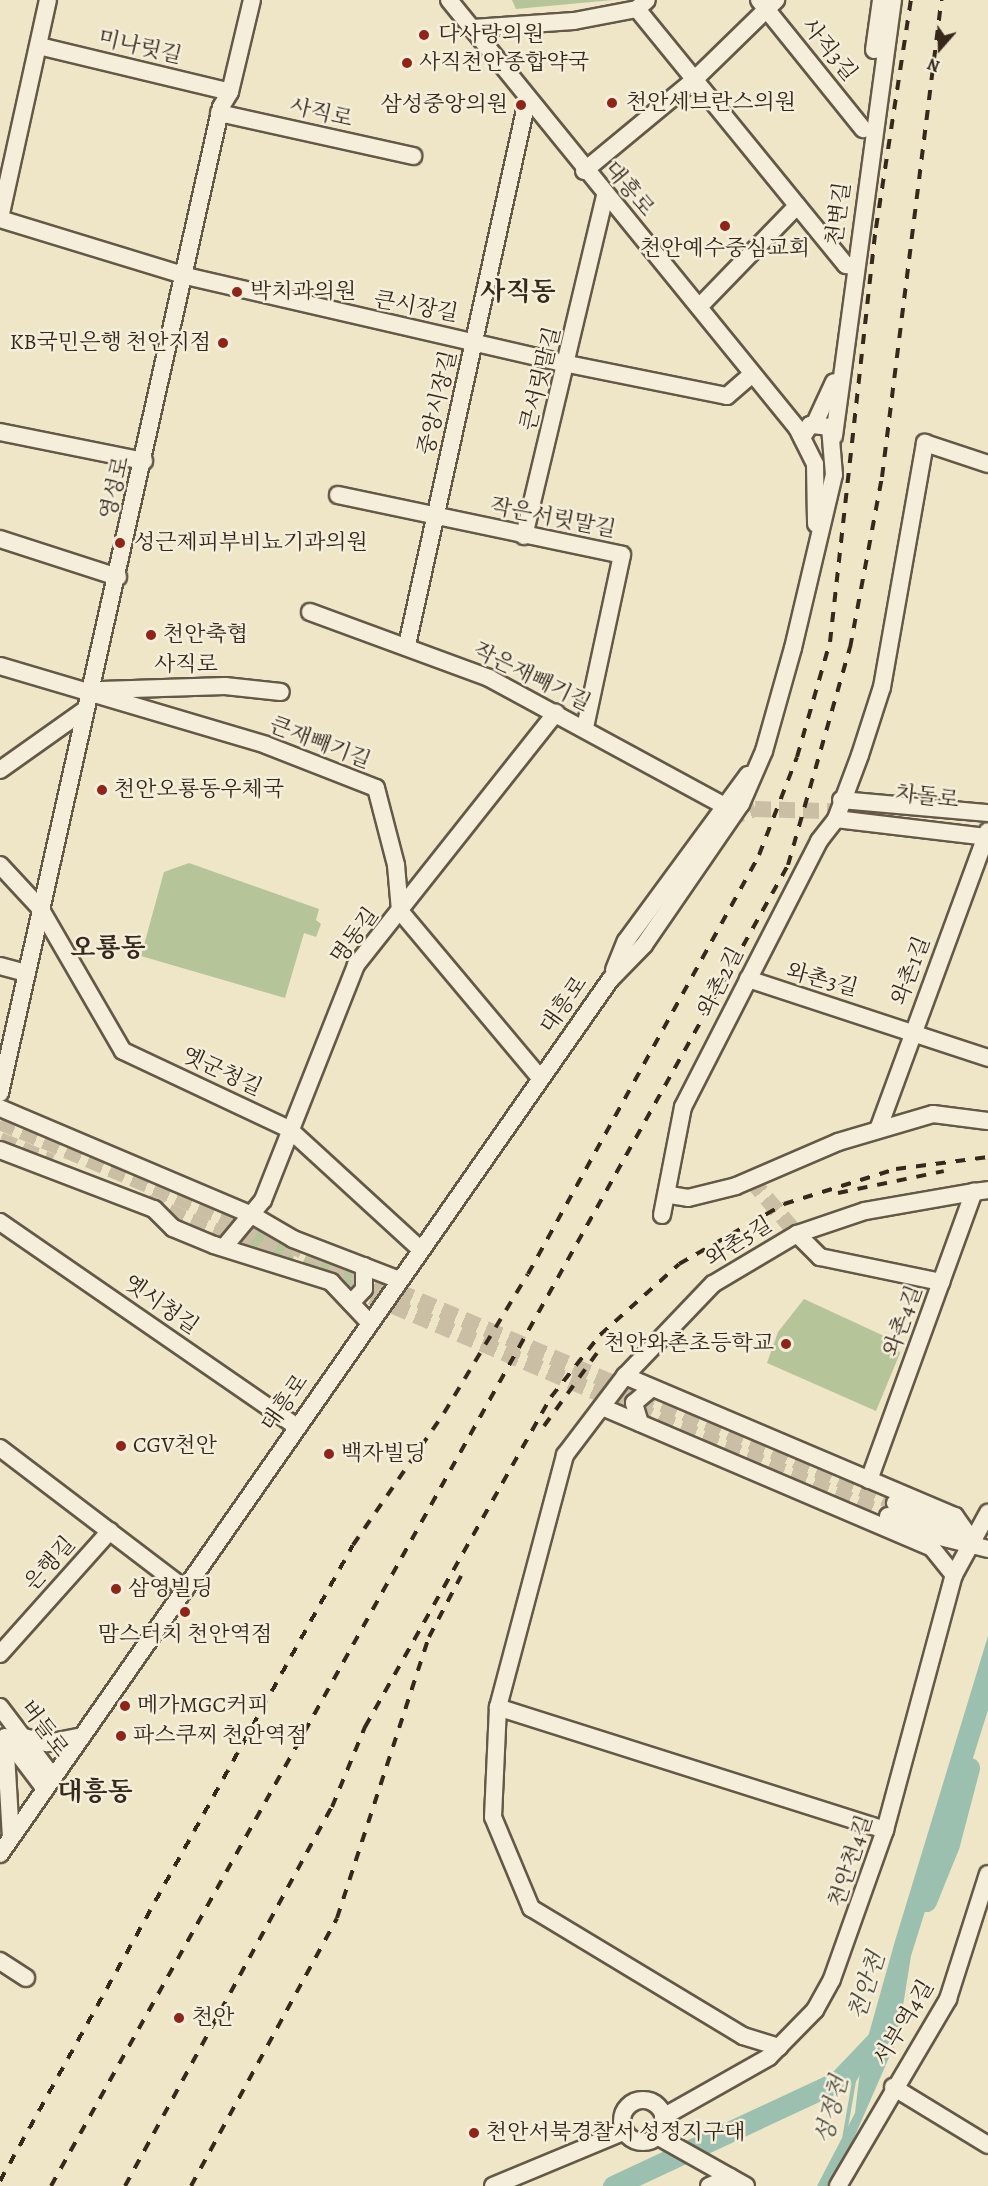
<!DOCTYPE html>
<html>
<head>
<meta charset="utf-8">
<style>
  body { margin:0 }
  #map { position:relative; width:988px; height:2186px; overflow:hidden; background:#efe5c7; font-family:Alegreya,"Noto Serif KR",serif }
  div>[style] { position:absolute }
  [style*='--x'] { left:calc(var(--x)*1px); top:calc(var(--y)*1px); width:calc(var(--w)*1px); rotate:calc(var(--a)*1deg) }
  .green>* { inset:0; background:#b5c599 }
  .water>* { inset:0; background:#9bc0b0 }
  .stream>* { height:4px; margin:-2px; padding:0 2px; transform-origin:2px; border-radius:2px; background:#9bc0b0 }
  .river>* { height:21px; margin:-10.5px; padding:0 10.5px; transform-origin:10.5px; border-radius:10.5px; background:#9bc0b0 }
  .minor-tunnel>* { height:16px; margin-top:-8px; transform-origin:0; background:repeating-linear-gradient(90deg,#cabfa5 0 16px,transparent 0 24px) }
  .roads { filter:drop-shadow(2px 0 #645847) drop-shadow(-2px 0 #645847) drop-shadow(0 2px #645847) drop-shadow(0 -2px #645847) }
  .minor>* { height:16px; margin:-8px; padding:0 8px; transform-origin:8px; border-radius:8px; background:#f5eedb }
  .minor>.ring { margin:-8px; padding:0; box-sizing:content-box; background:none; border:16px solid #f5eedb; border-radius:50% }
  .rail>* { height:4px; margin-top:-2px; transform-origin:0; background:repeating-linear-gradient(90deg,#36291c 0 10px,transparent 0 20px) }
  .dots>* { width:16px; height:16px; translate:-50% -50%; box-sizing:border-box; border:3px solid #f5eedb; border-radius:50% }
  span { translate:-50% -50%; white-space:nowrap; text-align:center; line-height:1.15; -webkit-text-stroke:5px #f5eedb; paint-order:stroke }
  .poi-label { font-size:22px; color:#36291c }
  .left { translate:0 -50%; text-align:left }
  .right { translate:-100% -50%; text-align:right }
  .street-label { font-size:22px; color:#36291c }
  .water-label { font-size:24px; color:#4f4f41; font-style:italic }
  .quarter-label { font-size:26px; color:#36291c; font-weight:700 }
  .north { position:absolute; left:910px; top:18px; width:60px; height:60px; -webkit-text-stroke:4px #f5eedb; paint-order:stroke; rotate:200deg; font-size:16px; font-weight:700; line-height:24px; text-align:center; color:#36291c }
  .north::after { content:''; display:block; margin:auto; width:21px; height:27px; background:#36291c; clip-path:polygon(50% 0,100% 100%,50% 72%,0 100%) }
</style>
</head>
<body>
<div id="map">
  <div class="green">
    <i style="clip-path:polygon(512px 0,613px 0,516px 9px)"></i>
    <i style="clip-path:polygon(189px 863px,319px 909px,316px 920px,321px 924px,316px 937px,304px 933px,285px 998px,141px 956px,164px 872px)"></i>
    <i style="clip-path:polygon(255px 1225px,295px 1242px,293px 1263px,239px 1245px)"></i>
    <i style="clip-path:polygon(310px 1248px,359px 1267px,356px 1296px,301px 1266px)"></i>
    <i style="clip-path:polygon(804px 1299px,895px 1341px,900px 1353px,876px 1411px,767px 1363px,778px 1332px)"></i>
  </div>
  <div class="water">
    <i style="clip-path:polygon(988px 1636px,988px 1710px,911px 1956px,898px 2037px,843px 2163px,829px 2186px,817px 2186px,855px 2113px,861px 2062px,895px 1941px)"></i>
  </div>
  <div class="stream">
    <i style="--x:844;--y:2139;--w:59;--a:-80.2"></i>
    <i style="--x:854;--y:2081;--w:20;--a:-60"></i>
  </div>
  <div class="river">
    <i style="--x:926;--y:1901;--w:61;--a:-68"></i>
    <i style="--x:949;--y:1844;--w:79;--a:-75.3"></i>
    <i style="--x:613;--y:2186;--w:248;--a:-25"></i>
    <i style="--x:838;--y:2081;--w:57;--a:-46.4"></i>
  </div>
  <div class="minor-tunnel">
    <i style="--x:727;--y:819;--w:30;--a:-20"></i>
    <i style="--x:755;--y:809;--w:106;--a:1.6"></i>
    <i style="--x:0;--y:1122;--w:973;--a:23.06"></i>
    <i style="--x:0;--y:1140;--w:56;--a:22.9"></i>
    <i style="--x:751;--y:1180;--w:71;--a:49.6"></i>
    <i style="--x:147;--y:1202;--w:151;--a:23"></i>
    <i style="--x:327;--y:1278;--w:609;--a:22.99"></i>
  </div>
  <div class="roads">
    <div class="minor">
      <i style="--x:449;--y:0;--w:552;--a:50.89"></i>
      <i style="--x:797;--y:428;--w:40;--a:63.4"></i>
      <i style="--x:815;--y:464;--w:60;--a:89"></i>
      <i style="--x:759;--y:0;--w:166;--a:51.1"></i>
      <i style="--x:637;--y:9;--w:330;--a:50.8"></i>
      <i style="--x:846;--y:265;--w:8;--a:7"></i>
      <i style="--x:473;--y:28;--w:101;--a:-4"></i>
      <i style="--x:574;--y:21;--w:64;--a:-10.8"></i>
      <i style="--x:637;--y:9;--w:13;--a:-42"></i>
      <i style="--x:39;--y:46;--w:196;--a:13.5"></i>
      <i style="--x:874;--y:50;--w:50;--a:-82"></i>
      <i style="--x:219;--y:113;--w:199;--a:12.5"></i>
      <i style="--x:584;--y:171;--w:143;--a:-39.6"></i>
      <i style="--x:694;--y:80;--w:115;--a:-44.3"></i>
      <i style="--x:0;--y:218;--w:223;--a:-77.6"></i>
      <i style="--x:0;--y:219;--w:195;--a:17"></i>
      <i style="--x:186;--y:276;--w:392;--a:13"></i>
      <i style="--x:568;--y:364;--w:162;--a:11.4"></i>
      <i style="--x:727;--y:396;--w:33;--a:-41"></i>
      <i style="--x:699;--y:307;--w:141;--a:-45.9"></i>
      <i style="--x:815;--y:423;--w:45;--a:-65.1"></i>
      <i style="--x:0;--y:432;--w:147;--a:11.4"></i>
      <i style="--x:834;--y:436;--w:440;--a:-82.3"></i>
      <i style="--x:338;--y:495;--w:290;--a:11.9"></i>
      <i style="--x:622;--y:555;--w:176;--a:102.1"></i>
      <i style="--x:524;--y:536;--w:349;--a:-76.6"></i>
      <i style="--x:0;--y:539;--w:124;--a:17.9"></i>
      <i style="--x:310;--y:612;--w:191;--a:20.2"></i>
      <i style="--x:489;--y:678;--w:266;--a:28.5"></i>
      <i style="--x:407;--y:645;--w:557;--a:-77.56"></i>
      <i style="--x:0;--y:666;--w:277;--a:16.5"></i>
      <i style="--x:266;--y:745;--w:118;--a:21.4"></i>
      <i style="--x:376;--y:788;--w:80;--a:75.4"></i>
      <i style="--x:396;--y:865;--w:46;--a:85"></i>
      <i style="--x:400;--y:911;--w:218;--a:50"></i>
      <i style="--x:101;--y:690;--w:124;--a:-1.8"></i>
      <i style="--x:225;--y:686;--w:56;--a:6.1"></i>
      <i style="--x:0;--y:770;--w:102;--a:-35.4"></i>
      <i style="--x:841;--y:800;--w:148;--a:5.1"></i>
      <i style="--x:836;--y:819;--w:151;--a:6.8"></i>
      <i style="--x:0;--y:865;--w:59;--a:47.1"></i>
      <i style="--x:40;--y:908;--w:165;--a:59.9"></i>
      <i style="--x:123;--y:1051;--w:183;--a:25.2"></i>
      <i style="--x:289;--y:1129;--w:178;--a:42.5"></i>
      <i style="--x:0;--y:966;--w:27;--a:15"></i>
      <i style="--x:614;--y:970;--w:31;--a:-68"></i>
      <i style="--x:626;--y:941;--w:206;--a:-53.7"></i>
      <i style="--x:748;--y:979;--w:253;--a:18.2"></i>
      <i style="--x:0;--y:1093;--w:1010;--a:-77.37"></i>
      <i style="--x:221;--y:107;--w:17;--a:-59"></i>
      <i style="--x:230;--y:92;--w:95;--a:-76.6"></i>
      <i style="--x:0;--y:1108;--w:274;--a:23"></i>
      <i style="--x:252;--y:1215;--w:48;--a:30.3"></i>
      <i style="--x:293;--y:1239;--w:114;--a:21.1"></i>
      <i style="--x:879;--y:1127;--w:315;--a:-69.8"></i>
      <i style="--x:0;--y:1150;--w:165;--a:21"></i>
      <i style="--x:154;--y:1209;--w:27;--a:45"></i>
      <i style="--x:173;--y:1228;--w:44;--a:22.5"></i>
      <i style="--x:214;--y:1245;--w:123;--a:17.5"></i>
      <i style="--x:331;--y:1282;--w:55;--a:46.5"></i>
      <i style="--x:670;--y:1195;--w:18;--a:9"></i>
      <i style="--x:688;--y:1198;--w:49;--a:-14"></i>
      <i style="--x:736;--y:1186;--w:111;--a:-23.3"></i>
      <i style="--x:838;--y:1142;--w:99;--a:-16.4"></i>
      <i style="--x:933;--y:1114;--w:55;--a:7.3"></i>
      <i style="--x:662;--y:1215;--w:110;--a:-79"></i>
      <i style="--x:683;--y:1107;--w:299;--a:-62.9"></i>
      <i style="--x:819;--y:841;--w:28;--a:-52"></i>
      <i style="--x:836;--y:819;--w:68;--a:-69.4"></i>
      <i style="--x:860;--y:755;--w:71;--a:-72.1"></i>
      <i style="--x:882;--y:687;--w:248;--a:-80"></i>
      <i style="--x:925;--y:443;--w:66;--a:18.4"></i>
      <i style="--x:0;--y:1222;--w:361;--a:34.6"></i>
      <i style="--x:797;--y:1234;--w:72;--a:-18.7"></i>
      <i style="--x:865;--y:1211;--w:111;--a:-9.9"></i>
      <i style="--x:225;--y:1246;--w:60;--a:-50.4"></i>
      <i style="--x:263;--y:1200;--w:253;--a:-68.4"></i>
      <i style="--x:356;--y:965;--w:322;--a:-51.6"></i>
      <i style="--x:351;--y:1303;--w:19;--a:-47"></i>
      <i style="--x:364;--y:1289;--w:23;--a:-90"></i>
      <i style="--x:625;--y:1376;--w:358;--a:23"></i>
      <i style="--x:955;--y:1516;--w:35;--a:55"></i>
      <i style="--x:602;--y:1407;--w:359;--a:23.1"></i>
      <i style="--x:932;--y:1548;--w:35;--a:51"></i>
      <i style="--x:640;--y:1423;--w:21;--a:-107"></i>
      <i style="--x:634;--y:1403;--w:23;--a:-40"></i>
      <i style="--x:0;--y:1448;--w:233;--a:37.3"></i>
      <i style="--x:869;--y:1480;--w:307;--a:-70"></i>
      <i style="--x:974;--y:1192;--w:14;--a:-8"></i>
      <i style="--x:895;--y:1503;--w:77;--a:26.9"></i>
      <i style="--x:888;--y:1516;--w:48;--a:23.4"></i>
      <i style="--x:932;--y:1535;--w:58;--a:14"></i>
      <i style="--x:0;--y:1654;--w:165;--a:-48.2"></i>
      <i style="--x:0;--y:1707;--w:88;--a:52.9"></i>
      <i style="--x:498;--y:1707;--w:110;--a:92.6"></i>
      <i style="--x:493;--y:1817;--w:99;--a:67.3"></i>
      <i style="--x:531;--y:1908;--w:248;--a:31.1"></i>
      <i style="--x:743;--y:2036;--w:38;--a:17"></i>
      <i style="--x:5;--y:1737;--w:101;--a:86.6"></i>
      <i style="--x:24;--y:1737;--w:24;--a:15"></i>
      <i style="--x:47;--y:1743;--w:36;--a:-11"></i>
      <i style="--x:7;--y:1739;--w:63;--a:52.8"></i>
      <i style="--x:885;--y:1830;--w:406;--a:-162.4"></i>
      <i style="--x:498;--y:1707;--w:261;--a:-75.1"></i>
      <i style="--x:565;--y:1455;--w:99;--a:-52.8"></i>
      <i style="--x:625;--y:1376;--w:127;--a:-46.3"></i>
      <i style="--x:713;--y:1284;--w:98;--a:-30.8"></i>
      <i style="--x:797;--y:1234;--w:33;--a:45"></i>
      <i style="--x:820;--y:1257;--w:124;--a:11.7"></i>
      <i style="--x:0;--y:1854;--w:1066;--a:-55.09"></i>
      <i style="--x:610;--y:980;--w:49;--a:-45.8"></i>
      <i style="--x:644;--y:945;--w:171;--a:-55.5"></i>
      <i style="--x:741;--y:804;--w:58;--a:-66.5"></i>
      <i style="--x:764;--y:751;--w:107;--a:-74.3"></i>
      <i style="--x:793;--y:648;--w:178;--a:-76.7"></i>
      <i style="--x:834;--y:475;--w:48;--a:-94.8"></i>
      <i style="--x:830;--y:427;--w:20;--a:-174"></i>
      <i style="--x:810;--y:425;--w:15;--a:122"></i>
      <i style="--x:0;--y:1961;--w:31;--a:33"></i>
      <i style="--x:893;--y:2087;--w:111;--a:31.4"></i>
      <i class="ring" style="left:622px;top:2100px;width:26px;height:26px"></i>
      <i style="--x:663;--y:2117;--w:122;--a:-29.5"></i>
      <i style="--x:769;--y:2057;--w:66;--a:-45.6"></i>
      <i style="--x:815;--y:2010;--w:35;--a:-61"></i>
      <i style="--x:832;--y:1979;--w:158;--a:-70.4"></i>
      <i style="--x:885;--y:1830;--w:264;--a:-74.9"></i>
      <i style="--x:954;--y:1575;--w:71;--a:-61.3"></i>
      <i style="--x:657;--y:2136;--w:102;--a:29.3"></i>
      <i style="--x:493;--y:2186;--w:143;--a:-22.6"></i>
      <i style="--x:709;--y:2186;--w:23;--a:-23"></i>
      <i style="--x:838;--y:2186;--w:217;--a:-59.5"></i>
      <i style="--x:948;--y:1999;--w:131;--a:-72.3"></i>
    </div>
  </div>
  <div class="rail">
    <i style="--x:838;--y:1193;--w:108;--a:-11.7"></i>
    <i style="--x:544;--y:1426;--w:90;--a:-54"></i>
    <i style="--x:0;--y:2181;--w:727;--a:-60.97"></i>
    <i style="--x:353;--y:1545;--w:160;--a:-55.4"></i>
    <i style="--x:444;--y:1413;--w:162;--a:-58.9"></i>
    <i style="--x:528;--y:1274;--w:478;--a:-61.1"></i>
    <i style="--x:759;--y:855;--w:105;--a:-68.8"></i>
    <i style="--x:797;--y:757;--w:120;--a:-74"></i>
    <i style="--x:830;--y:642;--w:417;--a:-83.7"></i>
    <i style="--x:876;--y:228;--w:231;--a:-81.3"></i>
    <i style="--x:51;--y:2186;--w:1513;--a:-60.84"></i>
    <i style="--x:788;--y:865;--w:226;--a:-74.1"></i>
    <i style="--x:850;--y:648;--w:174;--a:-79.4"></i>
    <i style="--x:882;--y:477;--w:481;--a:-82.9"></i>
    <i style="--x:125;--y:2186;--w:432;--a:-61.4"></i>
    <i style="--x:332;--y:1807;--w:87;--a:-67.6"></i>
    <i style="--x:365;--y:1727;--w:379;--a:-60.6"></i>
    <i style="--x:551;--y:1397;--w:79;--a:-51.7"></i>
    <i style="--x:600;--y:1335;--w:106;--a:-41.9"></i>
    <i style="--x:679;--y:1264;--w:121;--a:-29.7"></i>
    <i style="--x:784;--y:1204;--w:117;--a:-17.4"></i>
    <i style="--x:896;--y:1169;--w:93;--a:-7.4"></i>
    <i style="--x:191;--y:2186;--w:305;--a:-61.4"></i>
    <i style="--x:337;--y:1918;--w:296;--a:-71.9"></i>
    <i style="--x:429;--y:1637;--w:69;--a:-62.3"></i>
  </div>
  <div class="dots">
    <i style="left:424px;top:35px;background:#8f2418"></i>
    <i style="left:407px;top:63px;background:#8f2418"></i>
    <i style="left:612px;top:103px;background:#8f2418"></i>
    <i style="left:521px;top:105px;background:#8f2418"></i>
    <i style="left:725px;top:226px;background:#8f2418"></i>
    <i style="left:237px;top:292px;background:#8f2418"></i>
    <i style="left:223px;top:343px;background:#8f2418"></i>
    <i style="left:120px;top:543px;background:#8f2418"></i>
    <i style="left:151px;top:635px;background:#8f2418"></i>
    <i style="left:102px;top:790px;background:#8f2418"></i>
    <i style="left:786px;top:1344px;background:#8f2418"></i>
    <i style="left:121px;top:1446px;background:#8f2418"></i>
    <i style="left:329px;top:1454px;background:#8f2418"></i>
    <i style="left:116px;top:1589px;background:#8f2418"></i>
    <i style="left:185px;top:1612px;background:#8f2418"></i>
    <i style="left:125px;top:1706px;background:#8f2418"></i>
    <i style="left:121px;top:1736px;background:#8f2418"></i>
    <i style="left:179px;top:2018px;background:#8f2418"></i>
    <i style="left:474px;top:2133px;background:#8f2418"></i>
  </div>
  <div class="poi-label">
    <span class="left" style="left:438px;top:35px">다사랑의원</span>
    <span class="left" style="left:419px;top:63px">사직천안종합약국</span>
    <span class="left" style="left:626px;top:103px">천안세브란스의원</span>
    <span class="right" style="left:508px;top:105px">삼성중앙의원</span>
    <span style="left:725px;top:249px">천안예수중심교회</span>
    <span class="left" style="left:250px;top:292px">박치과의원</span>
    <span class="right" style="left:211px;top:343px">KB국민은행 천안지점</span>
    <span class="left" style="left:134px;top:543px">성근제피부비뇨기과의원</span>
    <span class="left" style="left:163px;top:635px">천안축협</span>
    <span class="left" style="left:114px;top:790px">천안오룡동우체국</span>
    <span class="right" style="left:774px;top:1344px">천안와촌초등학교</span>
    <span class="left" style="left:133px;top:1446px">CGV천안</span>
    <span class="left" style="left:341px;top:1454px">백자빌딩</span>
    <span class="left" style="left:128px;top:1589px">삼영빌딩</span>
    <span style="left:185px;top:1635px">맘스터치 천안역점</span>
    <span class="left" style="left:137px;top:1706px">메가MGC커피</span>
    <span class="left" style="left:133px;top:1736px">파스쿠찌 천안역점</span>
    <span class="left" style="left:192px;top:2018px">천안</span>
    <span class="left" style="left:486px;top:2133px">천안서북경찰서 성정지구대</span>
  </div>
  <div class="street-label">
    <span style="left:140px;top:47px;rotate:13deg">미나릿길</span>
    <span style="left:829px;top:50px;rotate:51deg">사직3길</span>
    <span style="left:321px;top:113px;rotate:13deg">사직로</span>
    <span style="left:629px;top:189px;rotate:50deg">대흥로</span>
    <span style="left:839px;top:214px;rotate:-82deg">천변길</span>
    <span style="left:416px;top:307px;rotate:10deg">큰시장길</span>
    <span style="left:541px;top:379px;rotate:-76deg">큰서릿말길</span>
    <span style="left:438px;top:403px;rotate:-77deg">중앙시장길</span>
    <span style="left:115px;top:488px;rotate:-77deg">영성로</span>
    <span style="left:553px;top:518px;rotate:11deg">작은서릿말길</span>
    <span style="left:186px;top:665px">사직로</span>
    <span style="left:532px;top:677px;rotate:26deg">작은재빼기길</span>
    <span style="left:320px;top:743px;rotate:21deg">큰재빼기길</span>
    <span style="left:927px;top:797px;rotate:7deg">차돌로</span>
    <span style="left:355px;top:936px;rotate:-54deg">명동길</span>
    <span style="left:911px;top:971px;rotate:-69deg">와촌1길</span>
    <span style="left:822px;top:980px;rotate:15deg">와촌3길</span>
    <span style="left:721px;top:982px;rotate:-63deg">와촌2길</span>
    <span style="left:564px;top:1005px;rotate:-55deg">대흥로</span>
    <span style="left:222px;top:1072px;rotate:25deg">옛군청길</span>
    <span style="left:739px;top:1242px;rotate:-32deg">와촌5길</span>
    <span style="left:161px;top:1305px;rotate:35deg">옛시청길</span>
    <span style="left:903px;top:1321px;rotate:-70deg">와촌4길</span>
    <span style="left:285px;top:1403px;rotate:-55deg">대흥로</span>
    <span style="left:50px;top:1564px;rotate:-48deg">은행길</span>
    <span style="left:44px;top:1729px;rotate:53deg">버들로</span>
    <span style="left:851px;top:1861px;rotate:-72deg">천안천4길</span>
    <span style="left:904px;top:2023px;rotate:-59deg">서부역4길</span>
  </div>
  <div class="water-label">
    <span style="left:867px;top:1986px;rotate:-72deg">천안천</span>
    <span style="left:832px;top:2110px;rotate:-76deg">성정천</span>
  </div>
  <div class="quarter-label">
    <span style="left:518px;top:292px">사직동</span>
    <span style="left:108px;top:948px">오룡동</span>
    <span style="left:95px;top:1792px">대흥동</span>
  </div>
  <div class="north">N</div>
</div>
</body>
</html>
